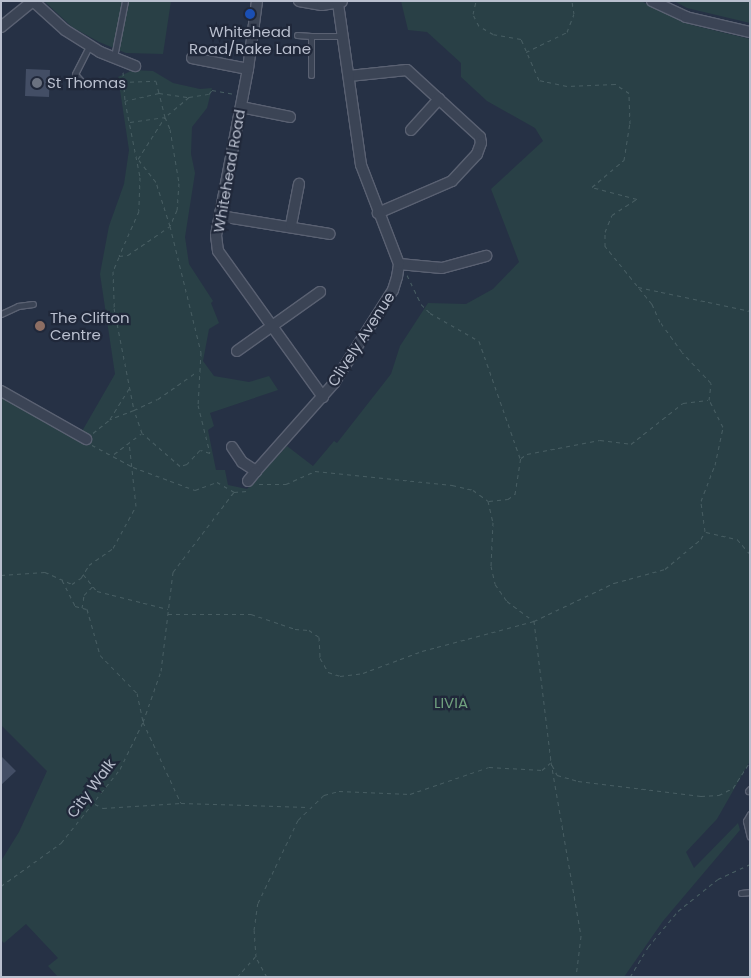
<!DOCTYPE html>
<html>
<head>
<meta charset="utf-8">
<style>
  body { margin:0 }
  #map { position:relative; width:751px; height:978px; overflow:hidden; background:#263145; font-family:Poppins,sans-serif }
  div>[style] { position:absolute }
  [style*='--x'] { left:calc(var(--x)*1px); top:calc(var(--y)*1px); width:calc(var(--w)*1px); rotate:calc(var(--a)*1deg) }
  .green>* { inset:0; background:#294046 }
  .building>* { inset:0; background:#434e65 }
  .path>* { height:1px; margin-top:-0.5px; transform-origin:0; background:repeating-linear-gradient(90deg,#475d62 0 4px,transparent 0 8px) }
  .roads { filter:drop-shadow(1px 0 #5a6172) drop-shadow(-1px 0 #5a6172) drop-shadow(0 1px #5a6172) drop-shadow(0 -1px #5a6172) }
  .service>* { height:5px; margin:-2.5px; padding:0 2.5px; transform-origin:2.5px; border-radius:2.5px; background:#3b4455 }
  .minor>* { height:10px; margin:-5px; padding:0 5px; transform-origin:5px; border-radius:5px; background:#3b4455 }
  .dots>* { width:14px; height:14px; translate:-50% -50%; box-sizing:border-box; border:2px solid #20283a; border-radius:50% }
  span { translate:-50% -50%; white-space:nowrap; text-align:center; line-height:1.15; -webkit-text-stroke:4.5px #20283a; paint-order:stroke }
  .poi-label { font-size:15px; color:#b9bfce }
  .left { translate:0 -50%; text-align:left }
  .street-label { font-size:15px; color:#b9bfce }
  .park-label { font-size:15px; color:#6fa07e }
  .frame { position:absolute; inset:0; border:2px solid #b9bfce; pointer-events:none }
</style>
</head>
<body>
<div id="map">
  <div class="green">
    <i style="clip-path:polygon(44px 1px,171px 1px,163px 54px,126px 53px,99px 42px,72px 27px)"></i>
    <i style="clip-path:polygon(401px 1px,641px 1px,692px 25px,750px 39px,750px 761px,717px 819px,686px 852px,694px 868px,738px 823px,740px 830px,663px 921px,624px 977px,58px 977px,48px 966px,58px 958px,26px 924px,4px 943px,1px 940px,1px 861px,19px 832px,47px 771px,1px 725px,1px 397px,77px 440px,115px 374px,100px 274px,109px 226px,124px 184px,129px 150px,118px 77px,133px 70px,153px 71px,173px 83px,200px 89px,212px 88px,207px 108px,192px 127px,191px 154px,195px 173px,185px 237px,189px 264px,213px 301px,211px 303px,219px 323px,209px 329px,203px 361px,214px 376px,249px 382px,269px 376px,278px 390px,210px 413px,214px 426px,208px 430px,216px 470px,225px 470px,228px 485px,247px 489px,287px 446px,313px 466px,334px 441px,337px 443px,391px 374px,400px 346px,428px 303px,466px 304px,493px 289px,519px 262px,491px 189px,543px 141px,535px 128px,487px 101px,461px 77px,461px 63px,427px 32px,408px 30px)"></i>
    <i style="clip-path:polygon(674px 1px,750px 1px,750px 23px,687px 8px)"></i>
  </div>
  <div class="building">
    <i style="clip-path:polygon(26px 69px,50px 70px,49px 97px,25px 96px)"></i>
    <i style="clip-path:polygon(1px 756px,16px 771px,1px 785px)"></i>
  </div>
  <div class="path">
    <i style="--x:526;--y:52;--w:46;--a:-26"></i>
    <i style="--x:567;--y:32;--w:19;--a:-69"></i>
    <i style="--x:574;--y:14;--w:13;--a:-99"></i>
    <i style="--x:123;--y:72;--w:29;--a:86"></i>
    <i style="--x:125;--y:101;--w:77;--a:78.8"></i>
    <i style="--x:140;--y:177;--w:34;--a:92"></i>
    <i style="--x:139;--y:211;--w:49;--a:114"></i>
    <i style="--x:119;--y:256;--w:9;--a:-6"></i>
    <i style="--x:128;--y:255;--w:51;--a:-34.6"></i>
    <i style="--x:170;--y:226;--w:46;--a:-107.7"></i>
    <i style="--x:156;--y:182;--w:29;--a:-128"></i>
    <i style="--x:138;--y:159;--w:50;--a:-57.3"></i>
    <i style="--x:165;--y:117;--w:25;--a:-104"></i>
    <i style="--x:159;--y:93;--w:35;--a:167"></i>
    <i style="--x:122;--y:82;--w:34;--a:-2"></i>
    <i style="--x:156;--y:81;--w:12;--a:76"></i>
    <i style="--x:159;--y:93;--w:30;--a:8"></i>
    <i style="--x:189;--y:97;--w:31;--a:140"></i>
    <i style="--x:165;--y:117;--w:13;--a:67"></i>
    <i style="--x:170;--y:129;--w:55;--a:80.5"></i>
    <i style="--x:179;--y:183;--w:27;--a:94"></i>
    <i style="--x:177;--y:210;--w:17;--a:114"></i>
    <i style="--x:170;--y:226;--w:130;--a:76.2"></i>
    <i style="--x:201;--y:352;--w:53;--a:93.2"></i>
    <i style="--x:198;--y:405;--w:49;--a:76"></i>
    <i style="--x:210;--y:453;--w:10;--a:-163"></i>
    <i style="--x:200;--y:450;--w:19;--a:133"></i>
    <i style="--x:187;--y:464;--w:7;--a:164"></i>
    <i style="--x:180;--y:466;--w:50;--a:-139"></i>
    <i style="--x:142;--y:433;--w:24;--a:-109"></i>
    <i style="--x:134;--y:410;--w:26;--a:-25"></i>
    <i style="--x:158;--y:399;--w:45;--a:-35.1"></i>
    <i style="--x:189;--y:97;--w:20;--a:-9"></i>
    <i style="--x:209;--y:94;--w:5;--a:-53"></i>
    <i style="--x:212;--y:90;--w:23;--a:10"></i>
    <i style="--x:130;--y:122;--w:35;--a:-8"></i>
    <i style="--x:119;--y:257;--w:15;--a:113"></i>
    <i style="--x:113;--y:271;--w:37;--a:88"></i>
    <i style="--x:114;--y:308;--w:104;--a:78.9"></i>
    <i style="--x:134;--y:410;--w:26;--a:159"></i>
    <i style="--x:110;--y:419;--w:36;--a:-58"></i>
    <i style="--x:407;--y:275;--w:32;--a:64"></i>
    <i style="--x:421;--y:304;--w:13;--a:45"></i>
    <i style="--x:430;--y:313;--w:56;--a:29.7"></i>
    <i style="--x:479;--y:341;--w:124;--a:70.7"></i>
    <i style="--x:638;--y:287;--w:115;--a:12.1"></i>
    <i style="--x:93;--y:433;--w:21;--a:-39"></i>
    <i style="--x:92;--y:445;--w:47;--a:28.2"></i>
    <i style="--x:133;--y:467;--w:66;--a:20.4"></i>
    <i style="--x:195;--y:490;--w:23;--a:-20"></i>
    <i style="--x:217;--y:482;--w:20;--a:30"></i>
    <i style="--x:114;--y:454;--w:34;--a:-37"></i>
    <i style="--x:259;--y:484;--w:27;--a:0"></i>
    <i style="--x:286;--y:484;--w:32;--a:-24"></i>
    <i style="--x:315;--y:471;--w:138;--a:5.8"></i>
    <i style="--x:452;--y:485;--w:22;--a:13"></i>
    <i style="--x:473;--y:490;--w:19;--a:36"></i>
    <i style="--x:488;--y:501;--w:22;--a:77"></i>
    <i style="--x:493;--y:522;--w:44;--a:92.6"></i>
    <i style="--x:491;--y:566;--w:18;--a:77"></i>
    <i style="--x:495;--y:584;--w:21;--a:55"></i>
    <i style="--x:507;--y:601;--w:34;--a:37"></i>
    <i style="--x:534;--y:621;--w:142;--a:83.1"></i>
    <i style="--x:551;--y:762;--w:177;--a:80.2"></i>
    <i style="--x:581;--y:936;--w:41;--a:97"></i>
    <i style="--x:489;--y:501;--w:19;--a:-6"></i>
    <i style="--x:508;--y:499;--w:9;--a:-36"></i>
    <i style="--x:515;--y:494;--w:36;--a:-81"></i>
    <i style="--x:521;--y:458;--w:7;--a:-34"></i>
    <i style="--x:527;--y:454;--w:74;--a:-10.9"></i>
    <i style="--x:600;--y:440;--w:31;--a:7"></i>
    <i style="--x:631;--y:444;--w:66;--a:-38.3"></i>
    <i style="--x:683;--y:403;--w:25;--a:-7"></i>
    <i style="--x:706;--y:532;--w:32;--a:13"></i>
    <i style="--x:737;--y:539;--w:20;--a:49"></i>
    <i style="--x:83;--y:574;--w:22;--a:51"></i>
    <i style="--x:97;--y:591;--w:73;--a:14.2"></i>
    <i style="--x:1;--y:575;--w:44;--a:-3.9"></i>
    <i style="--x:45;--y:572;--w:30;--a:24"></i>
    <i style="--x:72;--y:584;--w:11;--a:-34"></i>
    <i style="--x:81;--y:578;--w:15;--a:-58"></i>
    <i style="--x:89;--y:565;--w:29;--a:-35"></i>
    <i style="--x:113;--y:548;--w:48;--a:-61.3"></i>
    <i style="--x:136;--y:506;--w:64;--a:-96.2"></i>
    <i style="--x:62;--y:580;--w:29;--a:63"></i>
    <i style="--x:75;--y:606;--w:12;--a:14"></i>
    <i style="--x:87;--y:609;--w:48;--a:74.2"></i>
    <i style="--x:100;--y:655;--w:53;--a:45.8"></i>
    <i style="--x:137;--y:693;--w:30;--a:78"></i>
    <i style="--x:143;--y:722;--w:89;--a:64.9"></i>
    <i style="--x:82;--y:608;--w:13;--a:-81"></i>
    <i style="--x:84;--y:595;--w:13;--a:-45"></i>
    <i style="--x:168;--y:614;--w:83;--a:0"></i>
    <i style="--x:251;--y:614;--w:46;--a:18.8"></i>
    <i style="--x:295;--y:629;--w:14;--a:4"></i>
    <i style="--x:309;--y:630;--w:12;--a:35"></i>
    <i style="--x:319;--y:637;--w:21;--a:87"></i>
    <i style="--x:320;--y:658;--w:16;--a:60"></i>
    <i style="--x:328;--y:672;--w:13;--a:18"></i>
    <i style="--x:340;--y:676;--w:23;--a:-7"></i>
    <i style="--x:363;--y:673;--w:63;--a:-20.4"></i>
    <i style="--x:422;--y:651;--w:116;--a:-15"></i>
    <i style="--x:534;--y:621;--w:89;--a:-25.4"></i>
    <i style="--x:614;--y:583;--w:53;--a:-15.4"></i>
    <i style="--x:665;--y:569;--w:47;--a:-39.8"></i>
    <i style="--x:701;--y:539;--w:9;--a:-63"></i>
    <i style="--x:705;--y:531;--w:30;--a:-98"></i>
    <i style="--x:701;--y:501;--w:39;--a:-69"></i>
    <i style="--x:715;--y:465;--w:39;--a:-78"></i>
    <i style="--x:723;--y:427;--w:30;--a:-117"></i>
    <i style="--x:709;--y:400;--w:17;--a:-83"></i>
    <i style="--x:711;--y:383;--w:42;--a:-133.1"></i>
    <i style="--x:682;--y:352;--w:37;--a:-126"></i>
    <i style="--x:660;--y:322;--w:20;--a:-114"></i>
    <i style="--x:652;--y:304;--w:75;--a:-129"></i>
    <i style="--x:605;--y:246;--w:14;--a:-90"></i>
    <i style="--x:605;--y:232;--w:18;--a:-68"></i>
    <i style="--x:612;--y:215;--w:30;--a:-33"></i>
    <i style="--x:637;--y:199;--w:47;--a:-165.1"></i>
    <i style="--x:592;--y:187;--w:42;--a:-40.2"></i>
    <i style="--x:624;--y:160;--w:36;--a:-81"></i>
    <i style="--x:630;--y:124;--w:31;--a:-92"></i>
    <i style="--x:629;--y:93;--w:17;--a:-147"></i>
    <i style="--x:615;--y:84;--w:48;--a:177.6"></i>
    <i style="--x:567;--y:86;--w:29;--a:-168"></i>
    <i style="--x:539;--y:80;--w:45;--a:-113.7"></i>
    <i style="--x:521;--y:39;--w:28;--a:-170"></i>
    <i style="--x:493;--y:34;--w:16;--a:-150"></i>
    <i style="--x:479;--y:26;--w:13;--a:-117"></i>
    <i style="--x:473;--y:14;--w:13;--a:-77"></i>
    <i style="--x:552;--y:765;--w:11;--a:63"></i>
    <i style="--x:557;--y:775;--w:22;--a:16"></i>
    <i style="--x:578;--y:781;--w:124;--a:7"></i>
    <i style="--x:701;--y:796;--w:18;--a:-3"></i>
    <i style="--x:719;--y:795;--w:16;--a:-27"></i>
    <i style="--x:733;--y:788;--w:31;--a:-57"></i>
    <i style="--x:95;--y:804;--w:9;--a:27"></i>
    <i style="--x:103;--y:808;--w:78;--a:-3.7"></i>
    <i style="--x:181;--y:803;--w:126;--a:1.8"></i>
    <i style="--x:1;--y:886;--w:74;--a:-35.6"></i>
    <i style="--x:61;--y:843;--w:95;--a:-51.4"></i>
    <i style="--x:120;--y:769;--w:52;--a:-63.9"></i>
    <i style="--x:143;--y:722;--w:54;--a:-70.6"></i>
    <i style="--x:161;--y:671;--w:100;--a:-83.1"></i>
    <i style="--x:173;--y:572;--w:101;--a:-52.7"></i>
    <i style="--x:234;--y:492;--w:13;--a:-4"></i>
    <i style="--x:237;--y:977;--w:27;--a:-48"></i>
    <i style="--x:267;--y:977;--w:23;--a:-119"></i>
    <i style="--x:256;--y:957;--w:27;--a:-94"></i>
    <i style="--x:254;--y:930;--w:27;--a:-82"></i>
    <i style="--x:258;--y:903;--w:92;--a:-64.3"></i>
    <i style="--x:298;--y:820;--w:36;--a:-44"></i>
    <i style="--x:324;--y:795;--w:16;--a:-15"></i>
    <i style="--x:339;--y:791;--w:71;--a:2.4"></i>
    <i style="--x:410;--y:794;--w:83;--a:-18.9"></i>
    <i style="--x:489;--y:767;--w:53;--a:3.2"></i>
    <i style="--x:542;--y:770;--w:11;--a:-41"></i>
    <i style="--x:630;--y:977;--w:35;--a:-59"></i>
    <i style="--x:648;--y:947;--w:47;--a:-50.2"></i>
    <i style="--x:678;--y:911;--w:51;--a:-38.7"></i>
    <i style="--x:718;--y:879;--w:35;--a:-25"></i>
  </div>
  <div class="roads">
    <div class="service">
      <i style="--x:297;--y:35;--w:14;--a:4"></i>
      <i style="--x:114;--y:57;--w:57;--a:-78.9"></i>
      <i style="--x:311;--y:75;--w:39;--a:-90"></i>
      <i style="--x:311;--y:36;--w:31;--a:0"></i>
      <i style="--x:81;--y:81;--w:9;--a:-131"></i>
      <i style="--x:75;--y:74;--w:31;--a:-63"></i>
      <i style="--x:1;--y:314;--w:19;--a:-25"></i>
      <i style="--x:18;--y:306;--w:15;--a:-8"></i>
      <i style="--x:748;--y:791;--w:3;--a:-45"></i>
      <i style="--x:750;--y:814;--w:8;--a:120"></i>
      <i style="--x:746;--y:821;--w:16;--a:76"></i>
      <i style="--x:741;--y:893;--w:9;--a:-6"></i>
    </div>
    <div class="minor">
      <i style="--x:33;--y:1;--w:43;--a:42.2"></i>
      <i style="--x:65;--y:30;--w:41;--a:32.2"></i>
      <i style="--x:100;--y:52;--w:38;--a:22"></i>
      <i style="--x:257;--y:1;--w:69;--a:97.5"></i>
      <i style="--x:248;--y:69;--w:169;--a:100.9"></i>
      <i style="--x:216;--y:235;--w:16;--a:83"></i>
      <i style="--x:218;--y:251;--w:180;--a:54.3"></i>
      <i style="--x:299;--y:1;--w:23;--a:10"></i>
      <i style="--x:322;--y:5;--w:20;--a:-9"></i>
      <i style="--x:652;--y:1;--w:38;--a:25"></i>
      <i style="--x:686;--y:17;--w:66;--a:13.2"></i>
      <i style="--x:1;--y:27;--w:41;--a:-39.1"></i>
      <i style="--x:192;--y:58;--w:57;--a:11.1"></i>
      <i style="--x:349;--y:76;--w:58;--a:-5.9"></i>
      <i style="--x:407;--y:70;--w:99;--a:42.5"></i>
      <i style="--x:480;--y:137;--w:6;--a:81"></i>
      <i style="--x:481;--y:143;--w:12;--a:110"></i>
      <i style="--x:477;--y:154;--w:37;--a:133"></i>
      <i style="--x:452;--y:181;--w:81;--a:156.6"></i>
      <i style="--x:241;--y:107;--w:50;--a:11.5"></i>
      <i style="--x:411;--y:130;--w:42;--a:-47.9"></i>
      <i style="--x:220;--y:216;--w:111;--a:9.3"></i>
      <i style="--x:291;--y:225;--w:42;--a:-79"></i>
      <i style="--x:399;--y:264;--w:43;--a:5.3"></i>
      <i style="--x:442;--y:268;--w:46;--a:-15.3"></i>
      <i style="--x:237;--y:351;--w:102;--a:-35.4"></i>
      <i style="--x:1;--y:391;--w:98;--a:29.5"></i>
      <i style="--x:232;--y:447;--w:18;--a:56"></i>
      <i style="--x:242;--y:462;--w:17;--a:33"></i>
      <i style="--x:256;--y:471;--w:118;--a:-48.4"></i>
      <i style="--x:334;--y:383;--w:110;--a:-57.6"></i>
      <i style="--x:393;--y:290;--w:14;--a:-73"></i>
      <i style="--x:397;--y:277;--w:13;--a:-81"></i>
      <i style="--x:399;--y:264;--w:106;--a:-111"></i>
      <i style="--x:361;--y:165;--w:164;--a:-98.1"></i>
      <i style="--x:248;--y:481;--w:13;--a:-51"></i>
    </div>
  </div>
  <div class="dots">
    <i style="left:250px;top:14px;background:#1a4fb4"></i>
    <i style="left:37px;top:83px;background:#6b7280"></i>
    <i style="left:40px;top:326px;background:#8d6e63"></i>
  </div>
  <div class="poi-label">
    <span style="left:250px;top:40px">Whitehead<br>Road/Rake Lane</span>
    <span class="left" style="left:47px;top:83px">St Thomas</span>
    <span class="left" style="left:50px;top:326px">The Clifton<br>Centre</span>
  </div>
  <div class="street-label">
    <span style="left:229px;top:171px;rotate:-80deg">Whitehead Road</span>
    <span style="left:361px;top:339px;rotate:-57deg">Clively Avenue</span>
    <span style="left:91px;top:788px;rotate:-53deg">City Walk</span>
  </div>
  <div class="park-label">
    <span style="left:451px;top:703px">LIVIA</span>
  </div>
  <div class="frame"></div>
</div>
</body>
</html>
